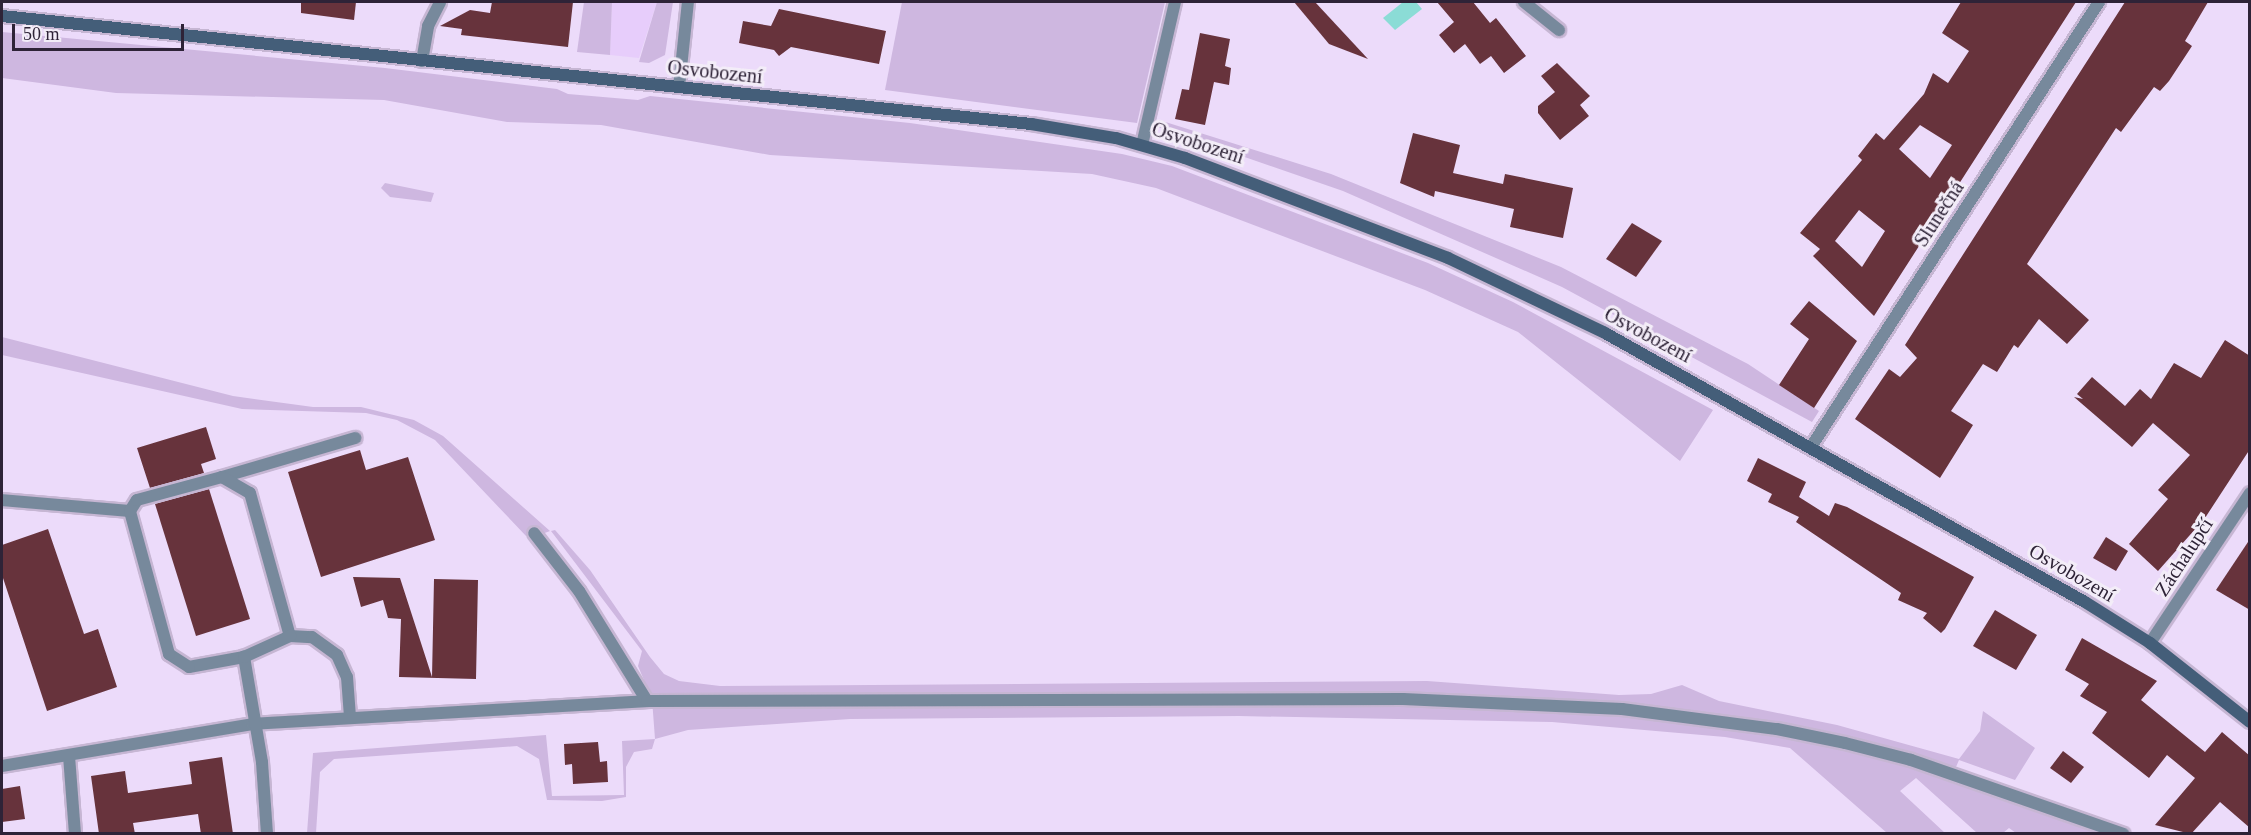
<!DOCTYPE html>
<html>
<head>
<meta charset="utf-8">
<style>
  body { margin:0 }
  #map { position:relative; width:2251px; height:835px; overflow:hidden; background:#ecdbfa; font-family:"Times New Roman",serif }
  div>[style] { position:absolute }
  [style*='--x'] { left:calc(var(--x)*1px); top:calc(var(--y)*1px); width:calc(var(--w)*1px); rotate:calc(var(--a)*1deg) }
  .built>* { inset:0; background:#e7cdfb }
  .green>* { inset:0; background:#ceb7e0 }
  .water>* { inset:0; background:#8bdcd6 }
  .building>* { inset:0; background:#67333c }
  .roads { filter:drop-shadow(2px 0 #c6b6d3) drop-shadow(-2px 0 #c6b6d3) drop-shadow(0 2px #c6b6d3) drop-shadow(0 -2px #c6b6d3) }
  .service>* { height:12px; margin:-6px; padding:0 6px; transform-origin:6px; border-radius:6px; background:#77899c }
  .minor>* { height:12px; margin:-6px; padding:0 6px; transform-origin:6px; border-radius:6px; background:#77899c }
  .secondary>* { height:12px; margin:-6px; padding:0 6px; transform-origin:6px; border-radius:6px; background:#445e79 }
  span { translate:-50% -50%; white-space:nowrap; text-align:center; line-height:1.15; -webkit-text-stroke:6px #f3edf8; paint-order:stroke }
  .street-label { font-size:20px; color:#2e2337 }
  .frame { position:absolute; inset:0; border:3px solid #2e2337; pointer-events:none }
  .scale { position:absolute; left:12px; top:24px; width:172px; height:27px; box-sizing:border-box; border:3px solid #2e2337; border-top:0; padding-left:8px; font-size:18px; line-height:21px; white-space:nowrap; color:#2e2337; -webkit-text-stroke:4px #f3edf8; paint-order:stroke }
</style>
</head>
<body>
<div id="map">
  <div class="built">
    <i style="clip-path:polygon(612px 2px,657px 2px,639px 58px,610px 55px)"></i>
  </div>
  <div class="green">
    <i style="clip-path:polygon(584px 2px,612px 2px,610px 55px,577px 52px)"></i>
    <i style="clip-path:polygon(657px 2px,673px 2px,665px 55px,649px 63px,639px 62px)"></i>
    <i style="clip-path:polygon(902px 2px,1165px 2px,1137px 123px,885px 90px)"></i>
    <i style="clip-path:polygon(2px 32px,385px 68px,557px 89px,568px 94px,638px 100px,650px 96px,910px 123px,1122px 154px,1172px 166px,1428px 263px,1513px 302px,1713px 410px,1680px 461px,1518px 332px,1425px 290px,1156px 188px,1092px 174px,770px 155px,601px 125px,507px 122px,384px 100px,116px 93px,2px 78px)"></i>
    <i style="clip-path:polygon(1159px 120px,1331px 174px,1561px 267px,1748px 364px,1819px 411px,1812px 422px,1562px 287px,1343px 191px,1158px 127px)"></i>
    <i style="clip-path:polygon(385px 183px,434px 193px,431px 202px,390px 197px,381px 188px)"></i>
    <i style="clip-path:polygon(2px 337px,233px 396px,313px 407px,361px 407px,414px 420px,443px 436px,550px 531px,542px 534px,537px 528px,526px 536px,435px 440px,397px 420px,366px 413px,242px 409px,2px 355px)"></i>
    <i style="clip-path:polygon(555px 530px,590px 570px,650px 657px,664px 674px,679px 681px,720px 686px,1427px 681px,1619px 695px,1651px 694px,1682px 685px,1719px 701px,1837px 725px,1959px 759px,1980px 731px,1983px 711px,2035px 748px,2015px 780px,1959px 760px,1950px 781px,2098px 833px,2016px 833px,2009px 828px,2003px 833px,1977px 833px,1916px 778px,1900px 791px,1945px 833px,1887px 833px,1790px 748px,1725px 737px,1552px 722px,1239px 716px,850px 719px,688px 730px,655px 739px,652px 749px,634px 752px,626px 767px,626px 797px,602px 801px,547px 800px,539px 759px,517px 746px,334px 759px,320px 772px,316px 833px,307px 833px,313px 753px,546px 735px,552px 796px,624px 795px,622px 741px,655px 739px,652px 699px,638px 666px,642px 651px,551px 531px)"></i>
  </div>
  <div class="water">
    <i style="clip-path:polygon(1403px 2px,1416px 2px,1422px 9px,1395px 30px,1383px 18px)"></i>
  </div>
  <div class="building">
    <i style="clip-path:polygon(301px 2px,356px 2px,354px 20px,301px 13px)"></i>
    <i style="clip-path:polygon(492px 2px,573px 2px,568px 47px,461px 35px,462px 29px,440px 26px,470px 10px,490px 13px)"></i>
    <i style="clip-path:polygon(1294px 2px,1315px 2px,1368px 59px,1329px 44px)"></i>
    <i style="clip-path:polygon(1437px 2px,1473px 2px,1490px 23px,1496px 18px,1526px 56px,1504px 73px,1491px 56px,1480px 64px,1465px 44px,1454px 53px,1439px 35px,1454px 22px)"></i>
    <i style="clip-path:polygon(evenodd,1961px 2px,2076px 2px,1874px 316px,1813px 256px,1820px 249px,1800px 233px,1862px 160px,1858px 156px,1876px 133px,1884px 140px,1924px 94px,1933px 73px,1948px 83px,1969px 51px,1942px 33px,1961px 2px,1920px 125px,1952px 145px,1930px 178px,1899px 149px,1920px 125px,1961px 2px,1859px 210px,1885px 231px,1862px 267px,1835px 241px,1859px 210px)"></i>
    <i style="clip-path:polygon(2125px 2px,2208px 2px,2185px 41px,2192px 46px,2169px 81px,2160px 91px,2154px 87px,2121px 132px,2116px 128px,2027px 264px,2089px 320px,2067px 344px,2039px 319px,2018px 348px,2014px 345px,1997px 372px,1983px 364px,1951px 411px,1973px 425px,1940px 478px,1855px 419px,1889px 369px,1900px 377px,1917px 358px,1905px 345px)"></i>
    <i style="clip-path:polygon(779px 9px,886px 31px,879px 64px,791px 47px,779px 56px,774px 50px,739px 43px,743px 21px,771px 26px)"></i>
    <i style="clip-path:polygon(1200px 33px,1230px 39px,1225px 66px,1231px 68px,1229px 85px,1214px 82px,1205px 125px,1175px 119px,1182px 89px,1189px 90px)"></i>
    <i style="clip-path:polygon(1557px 63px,1590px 96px,1580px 105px,1589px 116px,1560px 140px,1538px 113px,1538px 106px,1555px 92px,1541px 76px)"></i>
    <i style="clip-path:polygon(1413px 133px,1460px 145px,1453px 173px,1503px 184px,1505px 174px,1573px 188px,1563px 238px,1510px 227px,1514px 209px,1435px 191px,1434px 197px,1400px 183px)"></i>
    <i style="clip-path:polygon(1632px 223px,1662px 241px,1636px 277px,1606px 259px)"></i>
    <i style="clip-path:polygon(1809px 301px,1857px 341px,1814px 408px,1779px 385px,1809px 339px,1790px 324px)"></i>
    <i style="clip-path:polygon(2225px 340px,2250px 356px,2250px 449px,2205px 518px,2158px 571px,2129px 544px,2168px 499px,2158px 490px,2190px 455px,2153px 423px,2132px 447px,2074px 397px,2083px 399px,2077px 394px,2092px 377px,2125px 406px,2140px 389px,2151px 399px,2174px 363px,2201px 378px)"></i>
    <i style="clip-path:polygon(206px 427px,216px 459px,201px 464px,204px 473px,150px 488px,137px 448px)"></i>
    <i style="clip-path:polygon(360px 450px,366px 470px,408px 457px,435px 540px,321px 577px,288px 472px)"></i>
    <i style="clip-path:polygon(1758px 458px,1806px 482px,1799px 497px,1829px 516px,1835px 503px,1847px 507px,1974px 577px,1945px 629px,1941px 633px,1923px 618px,1927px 613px,1898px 600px,1901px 593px,1796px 522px,1799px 517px,1768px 502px,1772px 494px,1747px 481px)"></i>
    <i style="clip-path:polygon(209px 489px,250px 619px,196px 636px,155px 504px)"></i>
    <i style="clip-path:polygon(48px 529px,84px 634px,98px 629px,117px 687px,47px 711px,2px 575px,2px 545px)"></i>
    <i style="clip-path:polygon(2106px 537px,2128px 551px,2116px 571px,2093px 558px)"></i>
    <i style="clip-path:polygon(2250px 539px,2250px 610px,2216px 590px)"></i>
    <i style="clip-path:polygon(353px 577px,400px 578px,432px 677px,434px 579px,478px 580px,476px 679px,399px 677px,401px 619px,388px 618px,383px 600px,361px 607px)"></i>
    <i style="clip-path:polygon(1995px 610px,2037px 635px,2016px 670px,1973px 646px)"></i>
    <i style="clip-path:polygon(2082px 638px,2157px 681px,2141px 700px,2205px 752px,2222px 732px,2250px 756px,2250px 828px,2220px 802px,2191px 834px,2155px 825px,2195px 778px,2167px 755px,2149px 778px,2092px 733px,2107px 712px,2080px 696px,2089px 684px,2065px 670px)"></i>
    <i style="clip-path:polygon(598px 742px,600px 762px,607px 761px,608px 782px,573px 784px,572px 764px,565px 765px,564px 744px)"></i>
    <i style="clip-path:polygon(2063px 751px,2084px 767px,2071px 783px,2050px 768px)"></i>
    <i style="clip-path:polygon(222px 757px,233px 834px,201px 834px,198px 814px,133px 823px,135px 834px,99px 834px,91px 776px,125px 771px,128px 793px,192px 784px,189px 762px)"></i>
    <i style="clip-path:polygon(20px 786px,25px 819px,2px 822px,2px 789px)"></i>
  </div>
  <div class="roads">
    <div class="service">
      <i style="--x:422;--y:61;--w:36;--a:-80"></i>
      <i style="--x:428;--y:26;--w:27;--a:-63"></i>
      <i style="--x:222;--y:477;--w:139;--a:-16.3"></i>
      <i style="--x:2;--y:500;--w:128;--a:4.9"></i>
      <i style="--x:244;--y:657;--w:56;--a:169.7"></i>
      <i style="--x:189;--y:667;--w:24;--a:-147"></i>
      <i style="--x:169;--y:654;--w:148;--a:-105.3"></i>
      <i style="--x:130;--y:511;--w:13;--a:-58"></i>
      <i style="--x:137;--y:500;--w:88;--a:-15.1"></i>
      <i style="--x:222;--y:477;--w:32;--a:30"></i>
      <i style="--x:250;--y:493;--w:148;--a:74.4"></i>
      <i style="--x:290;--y:636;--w:22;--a:3"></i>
      <i style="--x:312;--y:637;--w:31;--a:36"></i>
      <i style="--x:337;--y:655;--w:24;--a:66"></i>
      <i style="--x:347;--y:677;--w:40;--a:85.7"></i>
      <i style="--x:69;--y:756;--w:78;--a:85.6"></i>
      <i style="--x:2;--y:766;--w:254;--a:-9.5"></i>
      <i style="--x:252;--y:724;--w:396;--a:-3.3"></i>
      <i style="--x:647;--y:701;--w:129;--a:-121.7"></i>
      <i style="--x:579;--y:591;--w:73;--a:-127.8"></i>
      <i style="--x:267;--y:834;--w:72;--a:-94"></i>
      <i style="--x:262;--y:762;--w:107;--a:-99.7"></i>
      <i style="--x:244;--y:657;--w:51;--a:-24.5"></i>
    </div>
    <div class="minor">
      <i style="--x:1524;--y:2;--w:45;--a:38.7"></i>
      <i style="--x:679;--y:87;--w:85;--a:-84"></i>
      <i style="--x:1142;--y:145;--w:147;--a:-77"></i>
      <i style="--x:1811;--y:447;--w:530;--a:-57.09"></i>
      <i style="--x:2150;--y:643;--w:180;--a:-56.3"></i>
      <i style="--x:647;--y:701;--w:756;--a:-0.15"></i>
      <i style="--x:1403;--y:699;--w:219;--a:2.6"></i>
      <i style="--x:1622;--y:709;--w:156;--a:7.4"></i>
      <i style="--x:1777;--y:729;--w:69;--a:11.6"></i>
      <i style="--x:1845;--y:743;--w:68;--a:14.4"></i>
      <i style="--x:1911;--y:760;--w:225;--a:19.2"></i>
    </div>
    <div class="secondary">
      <i style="--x:2;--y:16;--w:1035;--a:5.99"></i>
      <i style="--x:1031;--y:124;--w:86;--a:9.4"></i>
      <i style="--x:1116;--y:138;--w:72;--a:16.2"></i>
      <i style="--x:1185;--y:158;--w:281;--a:20.8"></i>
      <i style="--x:1448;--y:258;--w:174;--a:25.5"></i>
      <i style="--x:1605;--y:333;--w:550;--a:29.27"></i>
      <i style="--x:2085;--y:602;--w:77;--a:32.2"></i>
      <i style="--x:2150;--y:643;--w:127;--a:38.3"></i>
    </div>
  </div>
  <div class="street-label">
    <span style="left:715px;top:72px;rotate:6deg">Osvobození</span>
    <span style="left:1198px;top:143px;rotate:18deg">Osvobození</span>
    <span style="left:1939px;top:214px;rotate:-57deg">Slunečná</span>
    <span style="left:1648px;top:335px;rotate:28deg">Osvobození</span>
    <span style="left:2184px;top:557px;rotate:-57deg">Záchalupčí</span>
    <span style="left:2072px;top:573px;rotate:30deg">Osvobození</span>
  </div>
  <div class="frame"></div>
  <div class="scale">50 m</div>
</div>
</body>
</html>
